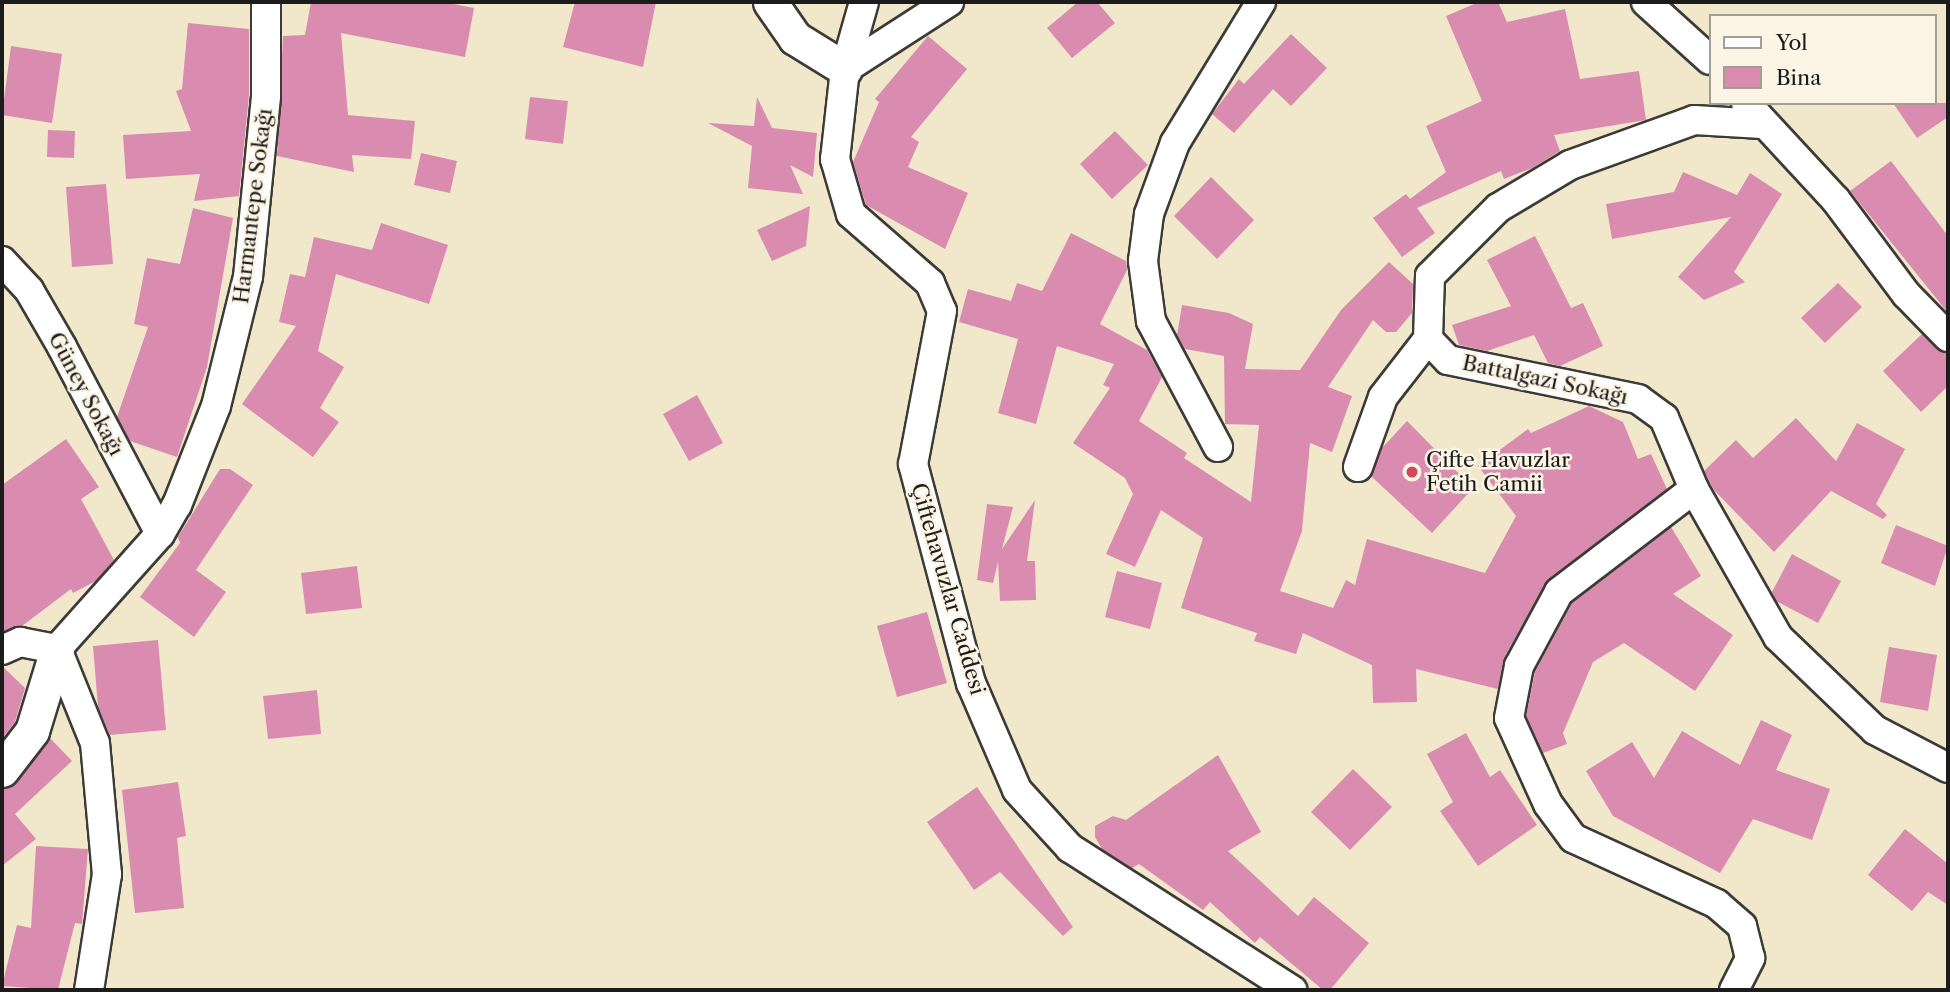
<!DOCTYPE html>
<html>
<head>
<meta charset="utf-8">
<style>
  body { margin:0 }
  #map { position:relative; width:1950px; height:992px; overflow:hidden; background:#f1e8cc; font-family:"Libre Caslon Text",serif }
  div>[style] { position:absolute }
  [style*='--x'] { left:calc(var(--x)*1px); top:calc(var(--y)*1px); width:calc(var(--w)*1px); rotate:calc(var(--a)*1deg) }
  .building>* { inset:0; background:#d98cb0 }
  .roads { filter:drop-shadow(2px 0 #3c3b36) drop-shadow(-2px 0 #3c3b36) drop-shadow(0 2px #3c3b36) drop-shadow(0 -2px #3c3b36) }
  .minor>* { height:28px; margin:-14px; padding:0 14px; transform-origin:14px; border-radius:14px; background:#fff }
  .tertiary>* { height:33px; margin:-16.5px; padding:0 16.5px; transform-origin:16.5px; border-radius:16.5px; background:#fff }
  .dots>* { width:19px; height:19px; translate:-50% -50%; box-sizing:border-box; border:4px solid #fcf5e5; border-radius:50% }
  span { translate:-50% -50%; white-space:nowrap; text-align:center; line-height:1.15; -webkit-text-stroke:5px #fcf5e5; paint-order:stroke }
  .street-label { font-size:21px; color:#1c1c1c }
  .poi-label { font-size:21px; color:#1c1c1c }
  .left { translate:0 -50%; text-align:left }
  .frame { position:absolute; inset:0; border:4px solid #1c1c1c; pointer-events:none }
  .legend { position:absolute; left:1709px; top:14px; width:228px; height:91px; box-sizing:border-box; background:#fcf5e5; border:2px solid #a29e95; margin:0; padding:9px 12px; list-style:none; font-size:21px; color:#1c1c1c }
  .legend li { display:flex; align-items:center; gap:14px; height:35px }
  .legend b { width:35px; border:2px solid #a29e95 }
</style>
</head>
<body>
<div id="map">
  <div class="building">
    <i style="clip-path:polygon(311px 2px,443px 2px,474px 8px,465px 57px,341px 33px,348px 115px,415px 121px,411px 159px,352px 155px,354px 172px,277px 156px,283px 36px,305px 35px)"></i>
    <i style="clip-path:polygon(575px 2px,656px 2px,643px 67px,563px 47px)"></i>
    <i style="clip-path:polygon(1078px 2px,1097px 2px,1115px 23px,1072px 58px,1047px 28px)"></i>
    <i style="clip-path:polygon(1479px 2px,1498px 2px,1507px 22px,1565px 9px,1580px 79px,1639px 71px,1646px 120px,1554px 135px,1560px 151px,1532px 168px,1504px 179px,1501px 171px,1417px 208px,1435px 233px,1402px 257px,1373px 218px,1406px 194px,1410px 199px,1446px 172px,1426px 126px,1482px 101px,1446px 16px)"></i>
    <i style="clip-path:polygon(188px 23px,249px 29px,249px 95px,239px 196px,194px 201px,200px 174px,126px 179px,123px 135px,191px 131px,176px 91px,182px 89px)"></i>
    <i style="clip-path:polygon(1291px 34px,1327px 68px,1291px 106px,1273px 89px,1234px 133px,1212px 114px,1239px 79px,1244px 84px)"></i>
    <i style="clip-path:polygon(928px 36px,967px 69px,911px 137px,919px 142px,908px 167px,968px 193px,945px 249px,866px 205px,853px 162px,879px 102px,875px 99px)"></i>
    <i style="clip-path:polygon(11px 46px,62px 54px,52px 123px,2px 115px)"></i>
    <i style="clip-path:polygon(530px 97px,568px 101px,563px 144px,525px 139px)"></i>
    <i style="clip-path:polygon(757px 97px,772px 128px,817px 133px,813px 177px,790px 165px,803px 194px,748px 188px,752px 146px,708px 123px,754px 126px)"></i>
    <i style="clip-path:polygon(1893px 103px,1948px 103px,1948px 117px,1917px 138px)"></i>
    <i style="clip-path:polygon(48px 130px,75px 131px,74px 158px,47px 157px)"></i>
    <i style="clip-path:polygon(1115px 131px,1148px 165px,1112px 199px,1080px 164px)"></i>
    <i style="clip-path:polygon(421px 153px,457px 161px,450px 193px,414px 185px)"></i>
    <i style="clip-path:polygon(1891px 161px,1948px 236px,1948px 313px,1850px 191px)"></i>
    <i style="clip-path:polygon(1683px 172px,1737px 195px,1750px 173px,1782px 194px,1734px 272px,1745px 282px,1704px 300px,1678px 277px,1731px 217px,1612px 239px,1606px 204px,1674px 192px)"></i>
    <i style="clip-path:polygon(1211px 177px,1254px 220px,1217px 259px,1174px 216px)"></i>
    <i style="clip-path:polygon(106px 184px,113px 264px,72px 267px,66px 187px)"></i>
    <i style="clip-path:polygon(810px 206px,806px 246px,772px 261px,757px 230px)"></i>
    <i style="clip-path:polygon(193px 208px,233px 218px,207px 367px,177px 457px,130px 441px,117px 417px,148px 327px,134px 324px,147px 258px,180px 264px)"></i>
    <i style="clip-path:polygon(381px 223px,448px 245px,429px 304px,336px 274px,318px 351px,344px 367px,320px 408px,339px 422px,313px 457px,242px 404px,296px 326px,279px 322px,290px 274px,305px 277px,314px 237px,372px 250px)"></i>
    <i style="clip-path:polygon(1071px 233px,1126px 261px,1127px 270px,1100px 324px,1147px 350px,1162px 377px,1139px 421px,1187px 453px,1184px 458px,1251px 502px,1259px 425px,1225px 424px,1224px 356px,1185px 349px,1177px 335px,1182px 305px,1229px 313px,1253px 324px,1245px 369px,1300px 370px,1341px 310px,1389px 262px,1413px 284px,1412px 313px,1396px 332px,1386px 332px,1373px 320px,1328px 387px,1352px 396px,1332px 452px,1310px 443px,1302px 531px,1280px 591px,1333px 608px,1346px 580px,1355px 585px,1367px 539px,1485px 573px,1516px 516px,1478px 466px,1528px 429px,1531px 433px,1589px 406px,1623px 422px,1638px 459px,1651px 454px,1667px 489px,1545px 584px,1504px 658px,1498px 689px,1416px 669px,1417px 702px,1373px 703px,1372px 665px,1303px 633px,1296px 654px,1254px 641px,1257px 633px,1181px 608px,1203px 538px,1161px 510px,1135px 567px,1106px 554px,1133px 494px,1125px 478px,1073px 443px,1110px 388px,1103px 385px,1114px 364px,1057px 346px,1036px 424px,998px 413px,1018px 339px,959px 322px,968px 289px,1011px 301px,1017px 283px,1042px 291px)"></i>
    <i style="clip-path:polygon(1535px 236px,1571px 308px,1583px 303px,1603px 346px,1560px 366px,1548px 363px,1534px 335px,1487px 351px,1459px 345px,1452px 325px,1511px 306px,1487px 260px)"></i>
    <i style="clip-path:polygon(1838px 283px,1862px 307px,1825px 343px,1801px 318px)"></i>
    <i style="clip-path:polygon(1922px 334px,1937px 349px,1948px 353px,1948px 386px,1921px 412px,1883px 371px)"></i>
    <i style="clip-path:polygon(697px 395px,723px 443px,689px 461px,663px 414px)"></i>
    <i style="clip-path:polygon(1796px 418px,1836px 461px,1857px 423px,1905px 449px,1876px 504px,1887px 515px,1883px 519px,1831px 491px,1774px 552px,1714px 490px,1704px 471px,1736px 440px,1753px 458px)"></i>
    <i style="clip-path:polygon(1407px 421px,1473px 488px,1432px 533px,1371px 476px,1382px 448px)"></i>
    <i style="clip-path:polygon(66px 439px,99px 487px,81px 499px,114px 560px,96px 581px,73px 593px,71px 589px,22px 626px,2px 632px,2px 485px)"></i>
    <i style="clip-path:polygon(220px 469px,230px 469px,253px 485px,196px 570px,226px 592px,194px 637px,140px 597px,180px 543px,178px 537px)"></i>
    <i style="clip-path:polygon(1035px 500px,1027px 561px,1035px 561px,1036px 600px,1000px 601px,998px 562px,993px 583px,977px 580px,987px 504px,1013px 507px,1002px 549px)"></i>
    <i style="clip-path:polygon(1896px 525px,1948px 546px,1935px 586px,1881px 563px)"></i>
    <i style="clip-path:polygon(1671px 527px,1701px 576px,1673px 594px,1733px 635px,1695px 691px,1624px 643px,1593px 662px,1563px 733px,1567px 744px,1543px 753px,1526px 716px,1535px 672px,1572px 603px)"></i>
    <i style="clip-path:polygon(1792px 554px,1841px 581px,1818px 623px,1776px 601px,1772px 592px)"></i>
    <i style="clip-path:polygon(357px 566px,362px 608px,306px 614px,301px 573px)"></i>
    <i style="clip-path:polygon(1117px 571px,1162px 583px,1150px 629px,1105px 617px)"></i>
    <i style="clip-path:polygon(927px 612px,947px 683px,897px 697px,877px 626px)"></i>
    <i style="clip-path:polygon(158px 640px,166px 730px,110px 735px,98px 707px,93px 646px)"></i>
    <i style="clip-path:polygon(1889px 647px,1937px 655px,1928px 711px,1880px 702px)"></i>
    <i style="clip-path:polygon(2px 666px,25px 688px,15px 722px,2px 739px)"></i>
    <i style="clip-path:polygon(317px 690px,321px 734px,268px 739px,263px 696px)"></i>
    <i style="clip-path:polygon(1761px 720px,1792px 735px,1776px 770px,1830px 789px,1812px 840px,1753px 819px,1720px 873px,1613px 816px,1586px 771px,1632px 742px,1654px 778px,1682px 731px,1740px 765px)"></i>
    <i style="clip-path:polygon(1466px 733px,1490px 777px,1500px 770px,1537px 825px,1478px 866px,1440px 811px,1453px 802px,1427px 754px)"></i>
    <i style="clip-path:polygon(50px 738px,72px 761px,15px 814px,36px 839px,2px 866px,2px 789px,17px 782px)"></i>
    <i style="clip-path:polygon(1218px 755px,1261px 832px,1228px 851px,1298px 916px,1314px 897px,1369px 943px,1330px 990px,1323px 990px,1260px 937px,1255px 943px,1210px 902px,1203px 910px,1139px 864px,1132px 868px,1102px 849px,1095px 837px,1095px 826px,1113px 816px,1126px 820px)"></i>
    <i style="clip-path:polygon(1353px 769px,1392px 807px,1350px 850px,1311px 812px)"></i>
    <i style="clip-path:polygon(178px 782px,186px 836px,177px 838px,184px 908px,135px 913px,122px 790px)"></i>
    <i style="clip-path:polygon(977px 787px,1073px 927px,1063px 936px,1000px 872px,974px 890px,927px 822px)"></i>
    <i style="clip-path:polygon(1905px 829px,1948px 864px,1948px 905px,1928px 892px,1912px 911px,1868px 875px)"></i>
    <i style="clip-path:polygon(36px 846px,88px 849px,82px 924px,75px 923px,58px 990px,2px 986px,17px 925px,31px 928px)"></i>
  </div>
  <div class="roads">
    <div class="minor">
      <i style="--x:864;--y:2;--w:70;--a:105.8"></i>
      <i style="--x:845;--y:69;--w:91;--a:96.3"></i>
      <i style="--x:835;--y:159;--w:57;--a:73.8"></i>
      <i style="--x:851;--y:214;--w:105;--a:41.1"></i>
      <i style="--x:930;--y:283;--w:30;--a:67"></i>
      <i style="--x:942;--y:311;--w:156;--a:100.7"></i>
      <i style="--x:913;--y:464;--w:227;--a:75.2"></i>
      <i style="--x:971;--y:683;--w:116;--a:66.7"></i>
      <i style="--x:1017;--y:790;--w:79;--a:47.6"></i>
      <i style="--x:1070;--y:848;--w:264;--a:32.6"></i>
      <i style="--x:1646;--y:2;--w:86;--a:42.2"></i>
      <i style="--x:845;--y:69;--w:124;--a:-32.8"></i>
      <i style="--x:1746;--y:103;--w:131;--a:47.2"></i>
      <i style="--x:1835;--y:199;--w:119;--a:53.2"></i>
      <i style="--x:1906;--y:294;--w:60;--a:45.7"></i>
      <i style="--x:2;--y:261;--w:40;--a:47"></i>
      <i style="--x:29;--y:290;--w:66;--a:59.9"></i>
      <i style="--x:62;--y:347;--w:211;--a:62.3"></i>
      <i style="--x:1218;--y:447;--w:143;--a:-118"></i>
      <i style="--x:1151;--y:321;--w:61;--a:-97.6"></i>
      <i style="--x:1143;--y:261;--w:47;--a:-82.7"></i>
      <i style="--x:1149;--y:214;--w:76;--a:-69.9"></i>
      <i style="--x:1175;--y:143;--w:165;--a:-58.6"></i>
      <i style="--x:1358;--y:467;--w:74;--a:-70.3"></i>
      <i style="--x:1383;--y:397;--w:73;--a:-52.2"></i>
      <i style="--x:1694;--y:489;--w:170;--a:60.4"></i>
      <i style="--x:1778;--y:637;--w:134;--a:43.8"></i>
      <i style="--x:1875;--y:730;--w:82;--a:27.5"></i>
      <i style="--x:57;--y:649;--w:154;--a:-48.2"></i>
      <i style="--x:160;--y:534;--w:34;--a:-60"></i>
      <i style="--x:177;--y:505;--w:106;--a:-68.5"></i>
      <i style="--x:216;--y:406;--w:133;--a:-76.1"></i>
      <i style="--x:248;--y:277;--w:182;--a:-84.3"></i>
      <i style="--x:266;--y:96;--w:94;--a:-90"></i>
      <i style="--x:57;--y:649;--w:101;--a:68"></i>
      <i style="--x:95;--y:743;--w:132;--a:84.8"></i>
      <i style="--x:107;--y:874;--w:117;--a:98.8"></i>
      <i style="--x:2;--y:650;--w:20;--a:-24"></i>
      <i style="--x:20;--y:642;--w:38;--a:11"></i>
      <i style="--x:1734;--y:990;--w:36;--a:-63"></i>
      <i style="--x:1750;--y:958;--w:33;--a:-104"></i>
      <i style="--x:1742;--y:926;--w:33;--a:-139"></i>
      <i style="--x:1717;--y:904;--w:158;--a:-155.4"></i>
      <i style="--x:1573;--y:838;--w:42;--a:-126.3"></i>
      <i style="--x:1548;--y:804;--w:94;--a:-114.4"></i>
      <i style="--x:1509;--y:718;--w:53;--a:-79.1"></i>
      <i style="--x:1519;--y:666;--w:84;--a:-61.6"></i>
      <i style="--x:1559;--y:592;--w:170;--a:-37.3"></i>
      <i style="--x:1694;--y:489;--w:77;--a:-112.9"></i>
      <i style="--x:1664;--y:418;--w:32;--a:-144"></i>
      <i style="--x:1638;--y:399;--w:194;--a:-168.4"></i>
      <i style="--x:1448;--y:360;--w:29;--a:-134"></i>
      <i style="--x:1428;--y:339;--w:63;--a:-88.2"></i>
      <i style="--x:1430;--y:276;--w:96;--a:-45"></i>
      <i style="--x:1498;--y:208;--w:84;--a:-30.8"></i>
      <i style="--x:1570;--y:165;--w:132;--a:-19.9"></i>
      <i style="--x:1694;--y:120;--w:68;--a:3.4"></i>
    </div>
    <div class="tertiary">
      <i style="--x:770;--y:2;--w:44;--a:55.2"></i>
      <i style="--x:795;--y:38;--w:59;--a:31.8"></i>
      <i style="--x:2;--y:770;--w:49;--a:-52.4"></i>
      <i style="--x:32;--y:731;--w:86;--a:-73"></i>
    </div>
  </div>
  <div class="dots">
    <i style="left:1412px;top:472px;background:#d1495b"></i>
  </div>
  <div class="street-label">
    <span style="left:253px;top:206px;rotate:-83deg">Harmantepe Sokağı</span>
    <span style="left:1545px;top:380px;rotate:12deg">Battalgazi Sokağı</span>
    <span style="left:86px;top:394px;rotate:62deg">Güney Sokağı</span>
    <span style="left:948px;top:589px;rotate:74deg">Çiftehavuzlar Caddesi</span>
  </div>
  <div class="poi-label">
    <span class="left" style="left:1426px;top:472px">Çifte Havuzlar<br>Fetih Camii</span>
  </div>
  <div class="frame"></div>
  <ul class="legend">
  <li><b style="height:9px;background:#fff"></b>Yol</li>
  <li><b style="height:19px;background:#d98cb0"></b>Bina</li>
  </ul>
</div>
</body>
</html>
